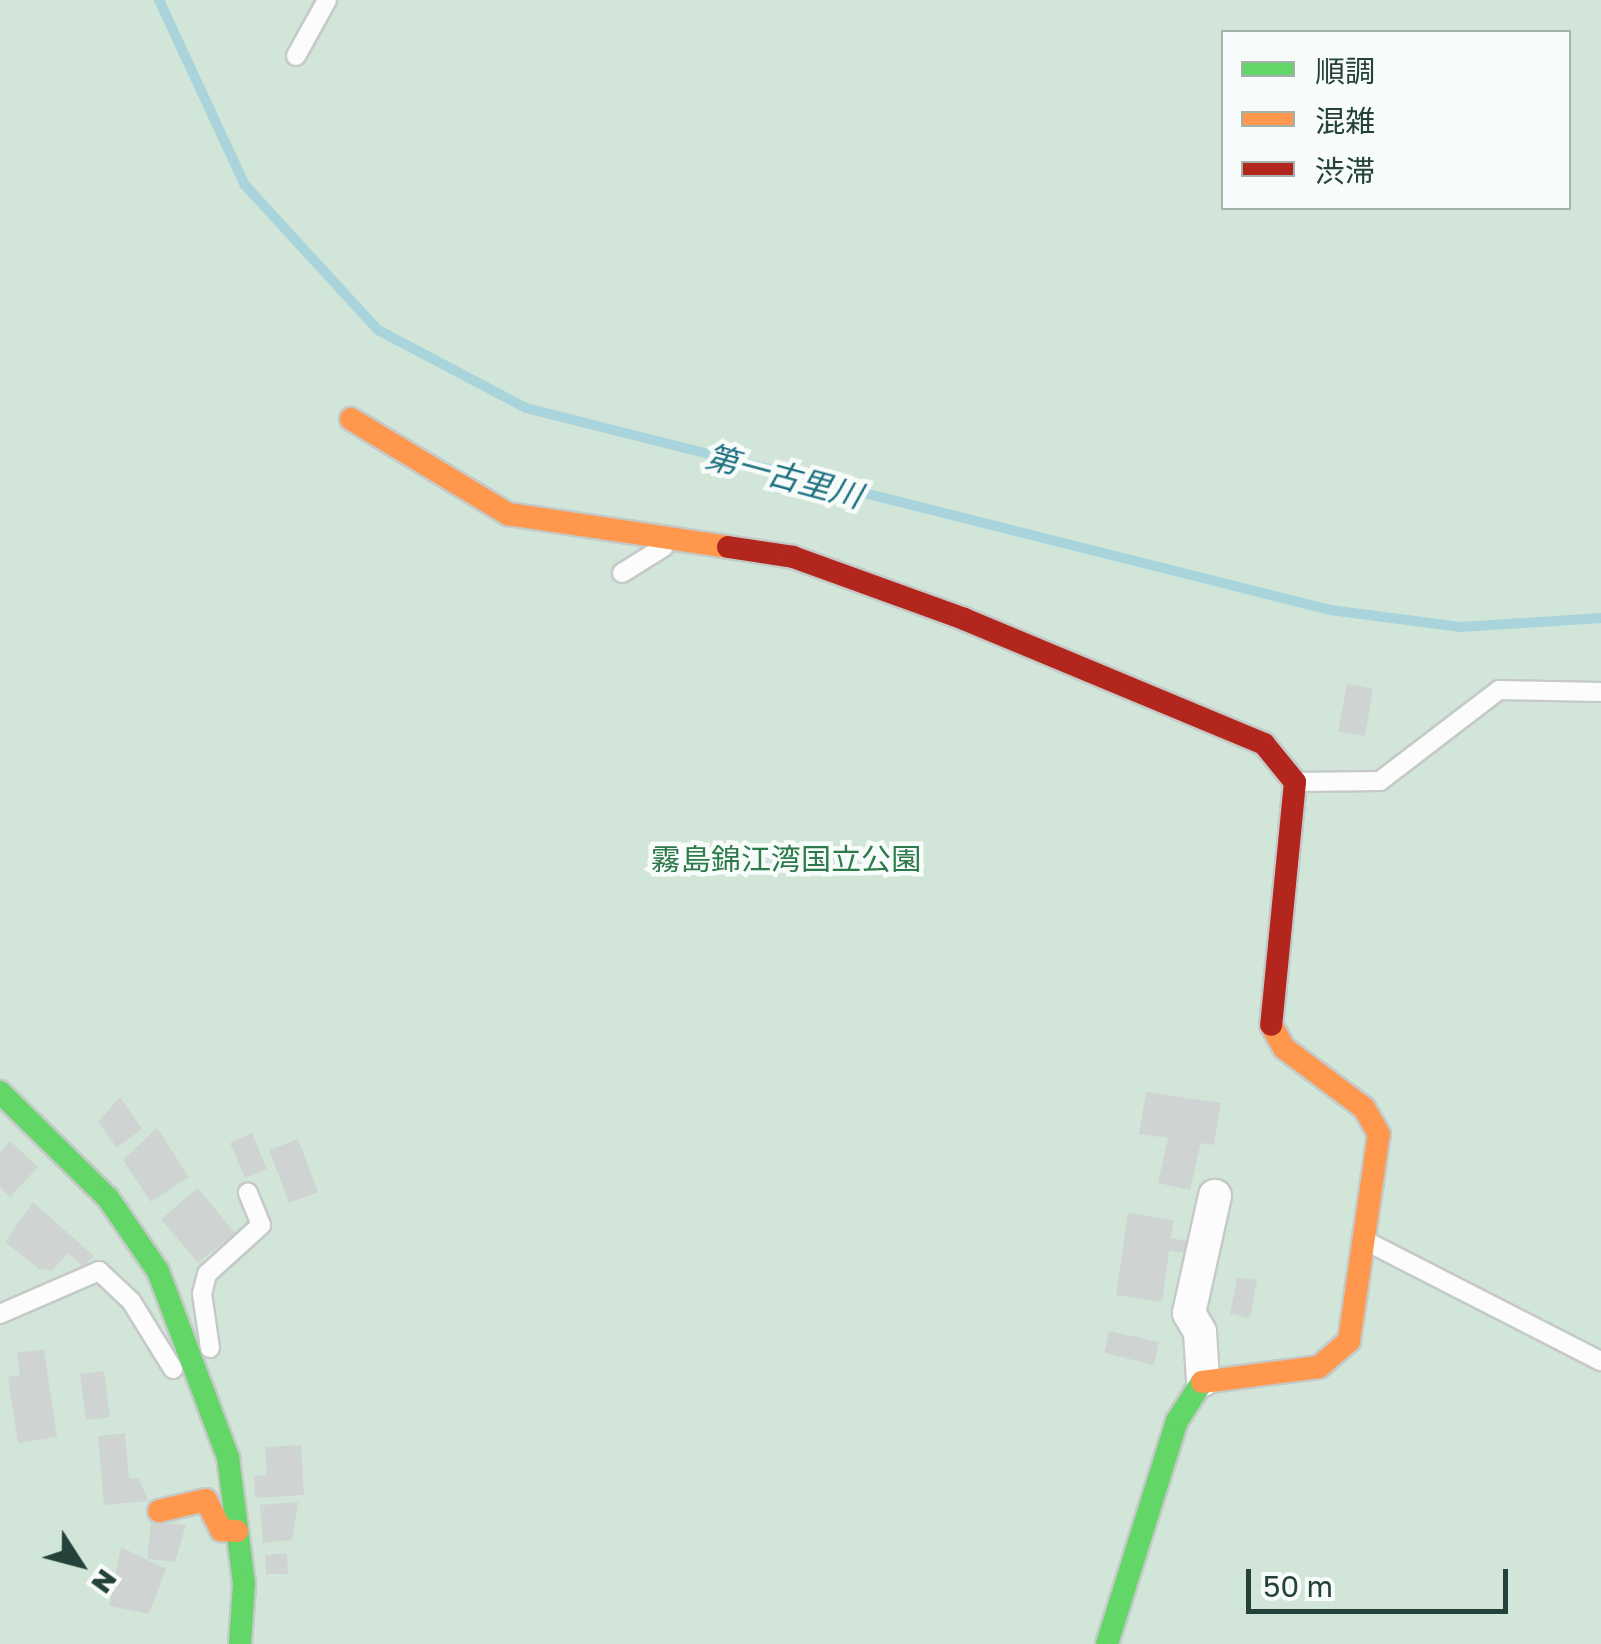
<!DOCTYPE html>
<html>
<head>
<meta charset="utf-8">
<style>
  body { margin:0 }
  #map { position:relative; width:1601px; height:1644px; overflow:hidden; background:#e8edeb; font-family:"Golos Text","Noto Sans JP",sans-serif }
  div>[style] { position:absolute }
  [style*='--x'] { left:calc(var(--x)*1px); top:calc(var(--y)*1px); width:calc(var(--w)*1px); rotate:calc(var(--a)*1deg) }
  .green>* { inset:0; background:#d1e6d8 }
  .stream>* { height:10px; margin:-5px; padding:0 5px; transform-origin:5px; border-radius:5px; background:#a9d4db }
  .building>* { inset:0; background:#cfd4d2 }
  .roads { filter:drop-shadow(2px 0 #c5cac8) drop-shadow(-2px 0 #c5cac8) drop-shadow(0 2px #c5cac8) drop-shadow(0 -2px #c5cac8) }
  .lane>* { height:18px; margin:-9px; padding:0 9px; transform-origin:9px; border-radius:9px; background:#fcfcfc }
  .street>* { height:32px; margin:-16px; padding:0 16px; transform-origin:16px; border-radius:16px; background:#fcfcfc }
  .fast>* { height:22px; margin:-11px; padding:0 11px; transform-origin:11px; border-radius:11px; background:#63d668 }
  .slow>* { height:22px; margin:-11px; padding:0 11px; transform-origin:11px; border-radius:11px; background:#ff974d }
  .jam>* { height:22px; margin:-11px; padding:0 11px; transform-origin:11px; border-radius:11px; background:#b3261e }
  span { translate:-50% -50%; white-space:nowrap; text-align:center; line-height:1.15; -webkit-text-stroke:9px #f7fbf9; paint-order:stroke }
  .park-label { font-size:30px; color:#2d7a4b }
  .water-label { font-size:32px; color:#1c6f80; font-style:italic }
  .legend { position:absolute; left:1221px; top:30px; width:350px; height:180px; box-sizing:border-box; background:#f7fbf9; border:2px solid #a3b1ad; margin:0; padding:12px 18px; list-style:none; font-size:30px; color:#24423a }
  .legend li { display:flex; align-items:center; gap:20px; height:50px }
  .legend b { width:50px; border:2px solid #a3b1ad }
  .north { position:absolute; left:30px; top:1514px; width:100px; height:100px; -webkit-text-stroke:8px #f7fbf9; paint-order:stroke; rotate:126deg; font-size:28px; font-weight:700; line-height:40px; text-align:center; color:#24423a }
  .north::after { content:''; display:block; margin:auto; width:35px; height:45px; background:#24423a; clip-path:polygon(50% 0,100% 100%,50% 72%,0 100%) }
  .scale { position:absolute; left:1246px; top:1569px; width:262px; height:45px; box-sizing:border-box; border:5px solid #24423a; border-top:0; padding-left:12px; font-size:30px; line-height:35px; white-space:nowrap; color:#24423a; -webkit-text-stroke:8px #f7fbf9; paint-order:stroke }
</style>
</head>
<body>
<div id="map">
  <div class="green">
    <i style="clip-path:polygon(evenodd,0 0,1601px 0,1601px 1644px,0 1644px,0 0,1224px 32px,1568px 32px,1568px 208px,1224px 208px,1224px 32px)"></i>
  </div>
  <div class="stream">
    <i style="--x:159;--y:0;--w:204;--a:65.1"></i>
    <i style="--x:245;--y:185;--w:197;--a:47.5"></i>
    <i style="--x:378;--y:330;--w:167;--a:27.8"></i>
    <i style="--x:526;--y:408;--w:829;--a:14.1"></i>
    <i style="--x:1330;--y:610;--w:132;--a:7.4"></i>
    <i style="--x:1461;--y:627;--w:140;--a:-3.7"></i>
  </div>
  <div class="building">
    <i style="clip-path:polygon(1347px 684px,1373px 689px,1365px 736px,1338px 732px)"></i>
    <i style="clip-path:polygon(1146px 1092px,1221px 1103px,1214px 1145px,1201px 1143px,1190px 1190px,1158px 1183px,1168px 1138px,1139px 1134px)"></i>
    <i style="clip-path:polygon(120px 1097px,142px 1129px,117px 1148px,98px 1122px)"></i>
    <i style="clip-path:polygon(157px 1128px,189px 1177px,151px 1202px,123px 1160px)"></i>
    <i style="clip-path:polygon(252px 1133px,267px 1169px,245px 1178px,230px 1143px)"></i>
    <i style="clip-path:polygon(298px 1139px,318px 1192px,289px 1203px,269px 1150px)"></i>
    <i style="clip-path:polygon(10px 1141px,38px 1167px,10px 1197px,0 1187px,0 1152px)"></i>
    <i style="clip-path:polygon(198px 1188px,235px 1233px,198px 1263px,161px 1219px)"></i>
    <i style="clip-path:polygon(33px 1202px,94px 1256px,83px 1267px,68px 1253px,52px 1271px,39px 1269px,5px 1242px)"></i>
    <i style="clip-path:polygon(1128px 1213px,1174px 1220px,1171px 1238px,1187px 1241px,1185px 1253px,1169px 1251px,1162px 1302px,1116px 1295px)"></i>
    <i style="clip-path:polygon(1237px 1277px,1257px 1280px,1250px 1318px,1230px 1314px)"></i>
    <i style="clip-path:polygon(1109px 1331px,1159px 1342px,1154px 1365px,1104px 1353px)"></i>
    <i style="clip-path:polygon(44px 1349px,57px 1437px,18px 1443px,8px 1377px,20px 1375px,17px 1353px)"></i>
    <i style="clip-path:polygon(104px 1371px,110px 1417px,86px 1420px,80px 1374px)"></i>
    <i style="clip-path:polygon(125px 1433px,129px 1478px,138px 1478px,149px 1501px,104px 1505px,98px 1436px)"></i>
    <i style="clip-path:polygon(301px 1445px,304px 1495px,255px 1498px,254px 1476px,267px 1475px,265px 1447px)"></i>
    <i style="clip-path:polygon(298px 1502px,292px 1540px,263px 1543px,260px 1505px)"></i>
    <i style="clip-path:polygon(151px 1522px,186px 1525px,175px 1562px,147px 1559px)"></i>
    <i style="clip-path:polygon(121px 1547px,166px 1569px,149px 1614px,109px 1606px)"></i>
    <i style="clip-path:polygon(287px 1553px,288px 1574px,266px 1574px,265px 1555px)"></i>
  </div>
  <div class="roads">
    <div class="lane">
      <i style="--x:296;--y:56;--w:64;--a:-61"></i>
      <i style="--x:622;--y:573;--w:49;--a:-31.8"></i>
      <i style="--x:1296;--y:782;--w:84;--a:-0.7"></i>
      <i style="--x:1380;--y:781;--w:150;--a:-37.4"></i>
      <i style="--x:1499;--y:690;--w:102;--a:1.1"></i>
      <i style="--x:1368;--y:1242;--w:262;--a:27.1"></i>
      <i style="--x:0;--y:1314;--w:108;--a:-23.5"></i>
      <i style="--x:99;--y:1271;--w:44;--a:43.2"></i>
      <i style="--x:131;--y:1301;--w:80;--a:58.3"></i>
      <i style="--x:210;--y:1348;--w:55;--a:-98.4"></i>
      <i style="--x:202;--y:1294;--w:21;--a:-76"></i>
      <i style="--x:207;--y:1274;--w:73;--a:-42.2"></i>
      <i style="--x:261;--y:1225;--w:35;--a:-112"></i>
    </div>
    <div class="street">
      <i style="--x:1203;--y:1380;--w:48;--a:-93.6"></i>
      <i style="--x:1200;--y:1332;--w:22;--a:-120"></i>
      <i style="--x:1189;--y:1313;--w:120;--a:-77.5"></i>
    </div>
    <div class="fast">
      <i style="--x:0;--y:1092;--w:151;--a:44.5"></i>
      <i style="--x:108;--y:1198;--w:88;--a:55.6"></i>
      <i style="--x:158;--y:1271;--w:199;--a:69.4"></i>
      <i style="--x:228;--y:1457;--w:128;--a:82.8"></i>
      <i style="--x:244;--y:1584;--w:60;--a:93.8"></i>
      <i style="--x:1107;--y:1644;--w:234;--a:-72.6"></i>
      <i style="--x:1177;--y:1421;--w:46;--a:-57.3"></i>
    </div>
    <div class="slow">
      <i style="--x:351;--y:419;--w:184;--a:31.2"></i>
      <i style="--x:508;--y:514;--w:222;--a:8.5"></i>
      <i style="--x:1202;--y:1382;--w:118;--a:-7.3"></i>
      <i style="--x:1319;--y:1367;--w:40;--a:-41"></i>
      <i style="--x:1349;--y:1341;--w:209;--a:-81.8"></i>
      <i style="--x:1379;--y:1134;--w:30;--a:-120"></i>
      <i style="--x:1364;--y:1108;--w:100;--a:-143.1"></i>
      <i style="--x:1284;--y:1048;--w:26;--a:-119"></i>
      <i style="--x:159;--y:1511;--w:48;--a:-13.2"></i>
      <i style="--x:206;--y:1500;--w:34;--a:63"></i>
      <i style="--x:221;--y:1530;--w:16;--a:4"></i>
    </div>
    <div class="jam">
      <i style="--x:728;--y:547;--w:66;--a:8.7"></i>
      <i style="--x:793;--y:557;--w:182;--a:19.9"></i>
      <i style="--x:964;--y:619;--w:325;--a:22.6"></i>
      <i style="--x:1264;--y:744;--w:49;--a:50.8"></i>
      <i style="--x:1295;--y:782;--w:244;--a:95.6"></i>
    </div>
  </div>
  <div class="park-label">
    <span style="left:786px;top:859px">霧島錦江湾国立公園</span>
  </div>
  <div class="water-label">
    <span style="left:784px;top:476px;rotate:15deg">第一古里川</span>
  </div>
  <ul class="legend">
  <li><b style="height:12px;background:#63d668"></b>順調</li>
  <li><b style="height:12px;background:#ff974d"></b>混雑</li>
  <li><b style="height:12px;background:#b3261e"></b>渋滞</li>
  </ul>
  <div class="north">N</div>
  <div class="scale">50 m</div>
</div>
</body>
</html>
